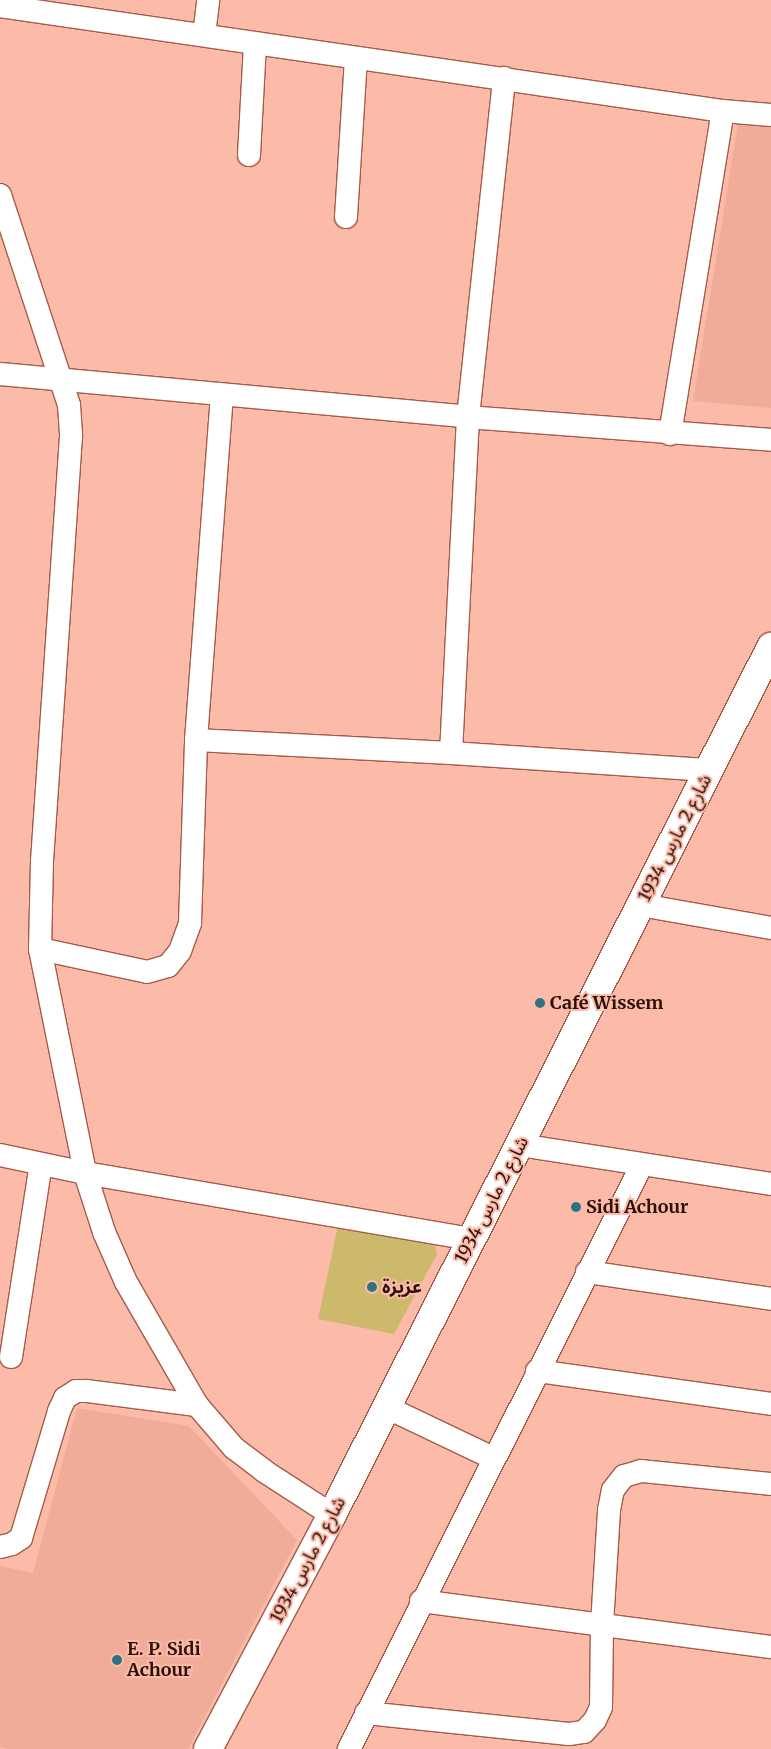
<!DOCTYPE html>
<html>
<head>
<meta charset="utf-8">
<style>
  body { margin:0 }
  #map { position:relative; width:771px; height:1749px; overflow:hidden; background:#fcbaa9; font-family:Merriweather,"Noto Sans Arabic",serif }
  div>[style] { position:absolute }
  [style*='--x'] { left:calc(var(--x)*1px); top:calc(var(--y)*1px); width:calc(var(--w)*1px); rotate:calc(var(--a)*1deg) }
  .built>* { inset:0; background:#f1ac99 }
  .building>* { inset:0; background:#ccb96c }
  .roads { filter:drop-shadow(1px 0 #a45c48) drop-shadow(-1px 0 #a45c48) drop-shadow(0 1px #a45c48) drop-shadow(0 -1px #a45c48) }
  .street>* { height:22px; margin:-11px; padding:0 11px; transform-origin:11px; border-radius:11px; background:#fff }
  .secondary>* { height:28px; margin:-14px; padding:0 14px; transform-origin:14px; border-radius:14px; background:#fff }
  .dots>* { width:14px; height:14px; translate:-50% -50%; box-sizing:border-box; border:2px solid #fcbaa9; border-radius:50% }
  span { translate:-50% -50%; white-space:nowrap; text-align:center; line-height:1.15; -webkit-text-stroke:4px #fcbaa9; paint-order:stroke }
  .street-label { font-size:18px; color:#2c1008 }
  .poi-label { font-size:18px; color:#2c1008; font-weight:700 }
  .left { translate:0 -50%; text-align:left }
</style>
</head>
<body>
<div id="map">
  <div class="built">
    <i style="clip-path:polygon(741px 105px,771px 108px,771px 408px,693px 401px)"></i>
    <i style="clip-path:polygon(77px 1408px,189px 1426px,297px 1540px,188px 1749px,8px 1749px,0 1747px,0 1566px,33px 1573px)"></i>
  </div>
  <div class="building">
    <i style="clip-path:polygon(338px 1226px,434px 1242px,437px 1254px,394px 1334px,318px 1319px)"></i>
  </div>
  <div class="roads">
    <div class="street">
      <i style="--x:0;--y:6;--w:731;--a:8.26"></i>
      <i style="--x:723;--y:111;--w:48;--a:4.8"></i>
      <i style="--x:204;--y:35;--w:35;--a:-83"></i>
      <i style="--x:249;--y:155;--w:111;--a:-86.9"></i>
      <i style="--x:0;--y:195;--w:221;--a:71.8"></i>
      <i style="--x:69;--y:405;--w:31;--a:86"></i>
      <i style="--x:71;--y:436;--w:426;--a:93.9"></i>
      <i style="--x:42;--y:861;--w:88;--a:91.3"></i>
      <i style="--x:40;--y:949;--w:228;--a:78.6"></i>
      <i style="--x:85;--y:1173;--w:62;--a:72.1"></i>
      <i style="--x:104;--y:1232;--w:55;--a:66.3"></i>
      <i style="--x:126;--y:1282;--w:142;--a:60"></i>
      <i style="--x:197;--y:1405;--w:57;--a:49.3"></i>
      <i style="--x:234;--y:1448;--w:38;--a:37"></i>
      <i style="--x:264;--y:1471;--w:81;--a:32.9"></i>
      <i style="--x:346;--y:217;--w:159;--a:-86.4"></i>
      <i style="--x:0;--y:374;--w:470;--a:5.2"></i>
      <i style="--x:468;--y:417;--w:304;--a:4.3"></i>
      <i style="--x:670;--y:434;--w:327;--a:-80.7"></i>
      <i style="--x:196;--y:740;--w:255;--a:2.9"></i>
      <i style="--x:451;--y:753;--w:259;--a:3.8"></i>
      <i style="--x:451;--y:753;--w:336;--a:-87.1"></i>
      <i style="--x:468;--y:417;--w:341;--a:-83.9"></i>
      <i style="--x:641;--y:905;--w:132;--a:10"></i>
      <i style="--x:40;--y:949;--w:109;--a:12.1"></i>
      <i style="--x:147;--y:972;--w:22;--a:-16"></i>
      <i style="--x:168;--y:966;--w:19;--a:-51"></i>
      <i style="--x:180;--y:951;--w:30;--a:-70"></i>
      <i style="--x:190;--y:923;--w:183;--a:-88.1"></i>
      <i style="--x:196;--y:740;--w:346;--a:-85.7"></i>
      <i style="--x:520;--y:1145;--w:254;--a:8.8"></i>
      <i style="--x:0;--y:1155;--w:87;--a:12"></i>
      <i style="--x:85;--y:1173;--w:393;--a:9.7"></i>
      <i style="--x:587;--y:1272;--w:186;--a:8.3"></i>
      <i style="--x:11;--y:1357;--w:195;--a:-81.2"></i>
      <i style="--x:537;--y:1371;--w:236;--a:8"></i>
      <i style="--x:386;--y:1407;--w:119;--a:25.5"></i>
      <i style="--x:0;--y:1547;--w:12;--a:-14"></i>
      <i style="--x:12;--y:1544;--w:11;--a:-34"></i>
      <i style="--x:21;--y:1538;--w:133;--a:-73.3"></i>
      <i style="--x:59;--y:1411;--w:14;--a:-65"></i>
      <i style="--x:65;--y:1398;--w:13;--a:-32"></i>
      <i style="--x:76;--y:1391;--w:11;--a:0"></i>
      <i style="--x:87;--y:1391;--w:111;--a:7.3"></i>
      <i style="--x:421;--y:1601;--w:353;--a:7.5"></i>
      <i style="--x:366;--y:1713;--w:204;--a:5.9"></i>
      <i style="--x:569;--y:1734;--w:15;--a:-8"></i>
      <i style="--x:584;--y:1732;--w:16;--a:-47"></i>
      <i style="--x:595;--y:1720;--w:14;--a:-65"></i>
      <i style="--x:601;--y:1707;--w:82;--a:-89.3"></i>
      <i style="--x:602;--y:1625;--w:115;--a:-86.5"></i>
      <i style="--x:609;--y:1510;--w:20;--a:-79"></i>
      <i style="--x:613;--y:1490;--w:18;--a:-52"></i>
      <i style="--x:624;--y:1476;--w:18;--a:-16"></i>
      <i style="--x:641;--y:1471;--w:131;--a:5.7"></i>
      <i style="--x:349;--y:1749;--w:653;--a:-63.36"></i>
    </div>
    <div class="secondary">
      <i style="--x:208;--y:1749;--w:265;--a:-62.1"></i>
      <i style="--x:332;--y:1515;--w:973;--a:-63.17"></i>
    </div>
  </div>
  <div class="dots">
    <i style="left:540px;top:1003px;background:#2f7383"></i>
    <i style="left:576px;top:1207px;background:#2f7383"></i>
    <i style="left:372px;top:1287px;background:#2f7383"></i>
    <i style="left:117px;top:1660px;background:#2f7383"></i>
  </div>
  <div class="street-label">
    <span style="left:675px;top:838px;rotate:-63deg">شارع 2 مارس 1934</span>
    <span style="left:492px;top:1200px;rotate:-63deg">شارع 2 مارس 1934</span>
    <span style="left:308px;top:1560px;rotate:-62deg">شارع 2 مارس 1934</span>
  </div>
  <div class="poi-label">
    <span class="left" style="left:550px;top:1003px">Café Wissem</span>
    <span class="left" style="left:586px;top:1207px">Sidi Achour</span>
    <span class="left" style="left:382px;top:1287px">عزيزة</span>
    <span class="left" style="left:127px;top:1660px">E. P. Sidi<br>Achour</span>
  </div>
</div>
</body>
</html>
